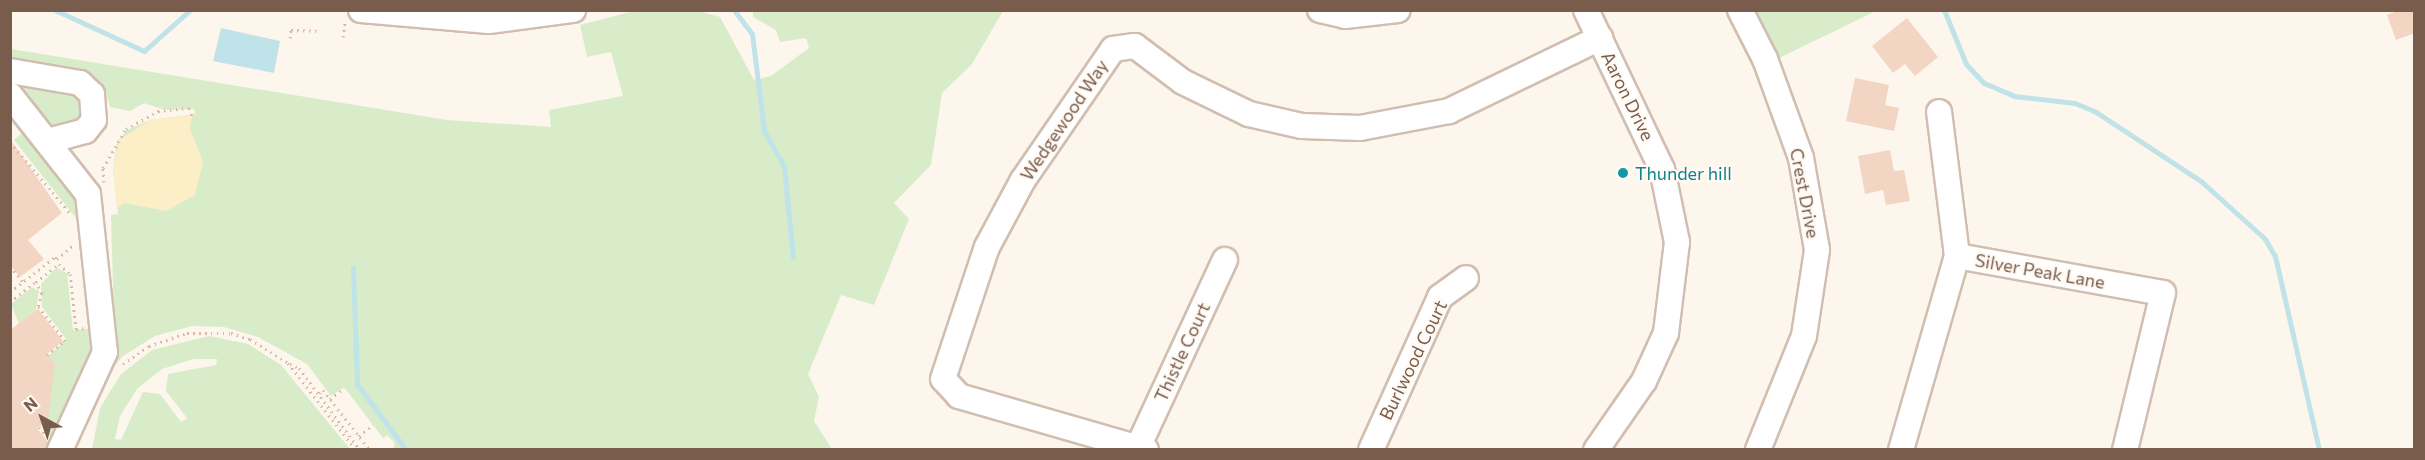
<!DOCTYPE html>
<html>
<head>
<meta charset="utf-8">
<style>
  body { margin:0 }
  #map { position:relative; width:2425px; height:460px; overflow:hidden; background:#fdf6ec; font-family:Commissioner,sans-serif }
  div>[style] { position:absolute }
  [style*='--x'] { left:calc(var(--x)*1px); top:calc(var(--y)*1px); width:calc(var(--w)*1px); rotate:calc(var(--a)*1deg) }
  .green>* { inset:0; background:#d8ecc9 }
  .sand>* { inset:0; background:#fcefc7 }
  .water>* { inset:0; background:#bfe3e8 }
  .stream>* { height:5px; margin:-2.5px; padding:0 2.5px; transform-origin:2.5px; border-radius:2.5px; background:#bfe3e8 }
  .building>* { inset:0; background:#f3d5c3 }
  .path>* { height:3px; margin-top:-1.5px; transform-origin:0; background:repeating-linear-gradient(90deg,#d9b8a5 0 1.5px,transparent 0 6px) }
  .roads { filter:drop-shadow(2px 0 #d1beb0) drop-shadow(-2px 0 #d1beb0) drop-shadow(0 2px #d1beb0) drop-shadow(0 -2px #d1beb0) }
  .minor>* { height:24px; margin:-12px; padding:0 12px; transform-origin:12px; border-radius:12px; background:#fff }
  .dots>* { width:16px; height:16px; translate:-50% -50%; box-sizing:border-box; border:3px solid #fffaf3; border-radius:50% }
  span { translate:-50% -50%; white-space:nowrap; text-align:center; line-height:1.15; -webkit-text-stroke:4.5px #fffaf3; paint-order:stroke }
  .street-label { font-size:18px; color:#7a5c4d }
  .culture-label { font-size:18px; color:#0d838f }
  .left { translate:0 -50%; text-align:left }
  .frame { position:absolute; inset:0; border:12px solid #7a5c4d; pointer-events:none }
  .north { position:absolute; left:12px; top:388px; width:60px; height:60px; -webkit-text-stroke:4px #fffaf3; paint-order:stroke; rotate:320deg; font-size:16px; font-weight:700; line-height:24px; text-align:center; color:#7a5c4d }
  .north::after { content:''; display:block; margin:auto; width:21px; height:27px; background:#7a5c4d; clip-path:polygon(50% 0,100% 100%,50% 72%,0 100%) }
</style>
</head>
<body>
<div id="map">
  <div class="green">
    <i style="clip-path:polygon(634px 11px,699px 11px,720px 17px,754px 80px,771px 76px,809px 48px,806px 38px,780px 42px,776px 30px,753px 17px,753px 11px,1003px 11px,972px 64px,942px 93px,931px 165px,894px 203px,909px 219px,874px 305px,841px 295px,808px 374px,819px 397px,814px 421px,832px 449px,393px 449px,395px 443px,387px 435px,383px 438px,344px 387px,331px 396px,307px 364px,258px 337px,224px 327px,192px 326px,155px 336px,123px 356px,98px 386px,114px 321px,111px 215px,118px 214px,113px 170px,117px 142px,127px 130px,150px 120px,195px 114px,194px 109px,165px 110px,144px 103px,130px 111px,110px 107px,105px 89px,88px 72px,11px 61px,11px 49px,447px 120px,551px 127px,549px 110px,623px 96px,611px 52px,587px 57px,580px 25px)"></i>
    <i style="clip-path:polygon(1756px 11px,1876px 11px,1779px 58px)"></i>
    <i style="clip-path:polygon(18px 82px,80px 94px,83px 120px,51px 130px)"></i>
    <i style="clip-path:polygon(26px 130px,77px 196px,82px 217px,75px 217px,14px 140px)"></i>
    <i style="clip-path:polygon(56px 268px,67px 273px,73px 330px,94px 328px,96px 349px,53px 439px,41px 425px,48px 420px,48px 356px,66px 339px,42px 307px,41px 284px)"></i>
    <i style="clip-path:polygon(32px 287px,39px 291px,36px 310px,19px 324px,11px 304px)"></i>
    <i style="clip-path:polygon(evenodd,209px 336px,248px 344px,281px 365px,350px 449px,92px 449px,100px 408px,121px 374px,152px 350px,209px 336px,193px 359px,217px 359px,216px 365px,168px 374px,166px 391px,187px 418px,181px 422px,160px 394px,143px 392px,121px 440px,115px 439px,120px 416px,137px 389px,162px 369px,193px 359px)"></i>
  </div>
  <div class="sand">
    <i style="clip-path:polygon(192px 115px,190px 129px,203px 162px,195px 195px,166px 211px,125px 203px,117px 208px,113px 170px,119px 140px,150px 120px)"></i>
  </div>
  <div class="water">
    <i style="clip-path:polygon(221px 28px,280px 41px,274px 73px,213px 61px)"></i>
  </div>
  <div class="stream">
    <i style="--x:55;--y:10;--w:98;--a:24.7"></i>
    <i style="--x:144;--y:51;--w:62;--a:-41.7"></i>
    <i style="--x:734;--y:10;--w:30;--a:53"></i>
    <i style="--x:752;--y:34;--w:98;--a:82.9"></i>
    <i style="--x:764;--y:131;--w:40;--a:60.3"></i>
    <i style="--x:784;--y:166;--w:91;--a:84.4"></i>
    <i style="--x:1944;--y:10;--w:58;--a:67.8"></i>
    <i style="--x:1966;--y:64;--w:26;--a:47"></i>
    <i style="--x:1984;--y:83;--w:33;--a:23"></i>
    <i style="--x:2014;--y:96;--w:61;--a:6.5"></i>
    <i style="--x:2075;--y:103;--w:23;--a:23"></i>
    <i style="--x:2096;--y:112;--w:127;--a:33.4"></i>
    <i style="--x:2202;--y:182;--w:85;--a:42.1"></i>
    <i style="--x:2265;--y:239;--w:20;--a:60"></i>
    <i style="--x:2275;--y:256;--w:199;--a:77.2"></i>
    <i style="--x:353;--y:268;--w:116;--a:88"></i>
    <i style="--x:357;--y:384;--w:82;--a:53.4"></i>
  </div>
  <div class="building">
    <i style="clip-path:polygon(2400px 10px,2415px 10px,2415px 33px,2396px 40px,2387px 15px)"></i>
    <i style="clip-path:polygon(1907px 18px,1938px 57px,1915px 76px,1905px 64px,1893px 73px,1872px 46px)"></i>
    <i style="clip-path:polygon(1855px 78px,1889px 85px,1885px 105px,1899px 108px,1894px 131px,1846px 121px)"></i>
    <i style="clip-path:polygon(10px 139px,62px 213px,28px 240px,44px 259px,20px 277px,10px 265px)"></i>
    <i style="clip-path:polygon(1890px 150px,1894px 171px,1904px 170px,1910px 201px,1886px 205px,1883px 190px,1865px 194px,1858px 156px)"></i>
    <i style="clip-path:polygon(38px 309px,63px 341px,47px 354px,55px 364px,48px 420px,37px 428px,48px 442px,46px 450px,10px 450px,10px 330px)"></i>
  </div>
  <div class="path">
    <i style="--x:343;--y:37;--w:16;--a:-83"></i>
    <i style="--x:290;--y:38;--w:8;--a:-83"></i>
    <i style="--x:291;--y:30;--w:26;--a:2"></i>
    <i style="--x:10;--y:142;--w:93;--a:49.8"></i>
    <i style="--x:104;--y:182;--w:14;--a:-94"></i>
    <i style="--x:103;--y:168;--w:45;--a:-59.5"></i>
    <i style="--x:126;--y:129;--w:37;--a:-29"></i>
    <i style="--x:158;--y:111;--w:31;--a:-6"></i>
    <i style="--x:189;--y:108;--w:8;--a:67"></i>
    <i style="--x:57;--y:259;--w:20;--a:-41"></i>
    <i style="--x:10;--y:266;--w:21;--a:51"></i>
    <i style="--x:10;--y:292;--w:57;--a:-37.9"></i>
    <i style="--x:55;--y:257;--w:4;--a:45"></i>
    <i style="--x:10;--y:302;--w:33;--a:-38"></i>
    <i style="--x:10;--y:323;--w:6;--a:51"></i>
    <i style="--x:47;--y:355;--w:23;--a:-38"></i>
    <i style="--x:65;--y:341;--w:44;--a:-127.6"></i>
    <i style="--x:38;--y:306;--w:14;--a:-73"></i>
    <i style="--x:42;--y:293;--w:13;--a:-119"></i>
    <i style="--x:36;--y:282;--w:29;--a:-38"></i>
    <i style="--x:59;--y:264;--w:15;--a:42"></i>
    <i style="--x:70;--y:274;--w:55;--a:83.8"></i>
    <i style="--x:76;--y:329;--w:8;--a:-7"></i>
    <i style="--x:123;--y:364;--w:32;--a:-35"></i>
    <i style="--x:149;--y:346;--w:40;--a:-18.9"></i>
    <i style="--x:187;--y:333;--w:44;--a:0"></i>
    <i style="--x:231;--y:333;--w:20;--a:18"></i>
    <i style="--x:250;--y:339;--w:45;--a:32.3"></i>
    <i style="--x:288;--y:363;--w:110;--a:52"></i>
    <i style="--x:290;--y:364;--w:10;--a:24"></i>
    <i style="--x:299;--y:368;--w:102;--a:53.4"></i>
    <i style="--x:319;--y:393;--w:5;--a:-37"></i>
    <i style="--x:323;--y:390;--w:76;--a:51.9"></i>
    <i style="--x:330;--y:399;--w:18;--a:-38"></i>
    <i style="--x:39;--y:427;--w:11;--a:49"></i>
    <i style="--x:359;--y:436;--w:18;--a:-38"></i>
  </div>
  <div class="roads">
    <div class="minor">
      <i style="--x:361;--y:10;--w:128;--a:4.9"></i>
      <i style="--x:489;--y:21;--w:85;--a:-7.5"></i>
      <i style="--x:1320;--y:10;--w:26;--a:13"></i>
      <i style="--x:1345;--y:16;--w:53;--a:-6.5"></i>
      <i style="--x:1586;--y:10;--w:176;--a:64.5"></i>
      <i style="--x:1662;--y:169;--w:75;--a:78.4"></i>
      <i style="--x:1677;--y:242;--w:92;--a:96.9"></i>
      <i style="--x:1666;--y:333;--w:53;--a:114.6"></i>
      <i style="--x:1644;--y:381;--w:84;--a:124.8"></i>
      <i style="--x:1740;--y:10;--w:55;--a:63"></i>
      <i style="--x:1765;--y:59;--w:105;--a:70"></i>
      <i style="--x:1801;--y:158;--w:93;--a:80.1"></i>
      <i style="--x:1817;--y:250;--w:87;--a:98.6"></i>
      <i style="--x:1804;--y:336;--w:123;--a:112"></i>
      <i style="--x:10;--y:71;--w:71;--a:9.7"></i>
      <i style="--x:80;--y:83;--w:16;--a:43"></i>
      <i style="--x:92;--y:94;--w:26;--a:86"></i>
      <i style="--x:94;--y:120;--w:14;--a:129"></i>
      <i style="--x:85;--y:131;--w:39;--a:165"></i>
      <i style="--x:10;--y:95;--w:126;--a:51.8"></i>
      <i style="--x:88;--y:194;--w:159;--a:83.9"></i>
      <i style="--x:105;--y:352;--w:108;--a:114.7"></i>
      <i style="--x:1957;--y:256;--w:209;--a:10.2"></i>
      <i style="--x:2163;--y:293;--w:162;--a:103.6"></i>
      <i style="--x:1139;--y:445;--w:204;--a:-65.1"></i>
      <i style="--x:1146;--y:450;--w:195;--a:-163.9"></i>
      <i style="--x:959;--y:396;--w:23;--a:-133"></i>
      <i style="--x:943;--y:379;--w:139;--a:-71.6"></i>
      <i style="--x:987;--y:247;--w:76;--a:-61.8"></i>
      <i style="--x:1023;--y:180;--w:159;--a:-55.5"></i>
      <i style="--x:1113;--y:49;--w:22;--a:-8"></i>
      <i style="--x:1135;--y:46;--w:60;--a:36.9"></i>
      <i style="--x:1183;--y:82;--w:73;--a:25.9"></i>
      <i style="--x:1249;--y:114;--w:54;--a:12.8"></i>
      <i style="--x:1302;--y:126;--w:58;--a:2"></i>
      <i style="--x:1360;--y:128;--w:91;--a:-10.8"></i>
      <i style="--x:1449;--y:111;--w:168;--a:-25.8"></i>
      <i style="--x:1371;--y:450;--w:168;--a:-65.7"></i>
      <i style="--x:1440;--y:297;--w:32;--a:-36"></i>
      <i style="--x:1901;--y:450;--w:202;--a:-73.9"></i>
      <i style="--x:1957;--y:256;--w:145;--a:-97.1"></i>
    </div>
  </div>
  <div class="dots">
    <i style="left:1623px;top:173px;background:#0f9aa8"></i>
  </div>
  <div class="street-label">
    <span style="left:1628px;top:96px;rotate:64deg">Aaron Drive</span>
    <span style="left:1064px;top:120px;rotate:-56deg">Wedgewood Way</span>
    <span style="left:1805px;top:193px;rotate:79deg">Crest Drive</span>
    <span style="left:2040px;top:271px;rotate:10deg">Silver Peak Lane</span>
    <span style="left:1182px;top:352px;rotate:-65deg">Thistle Court</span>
    <span style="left:1413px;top:360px;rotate:-64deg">Burlwood Court</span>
  </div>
  <div class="culture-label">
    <span class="left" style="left:1635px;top:173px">Thunder hill</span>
  </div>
  <div class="frame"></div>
  <div class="north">N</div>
</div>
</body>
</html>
